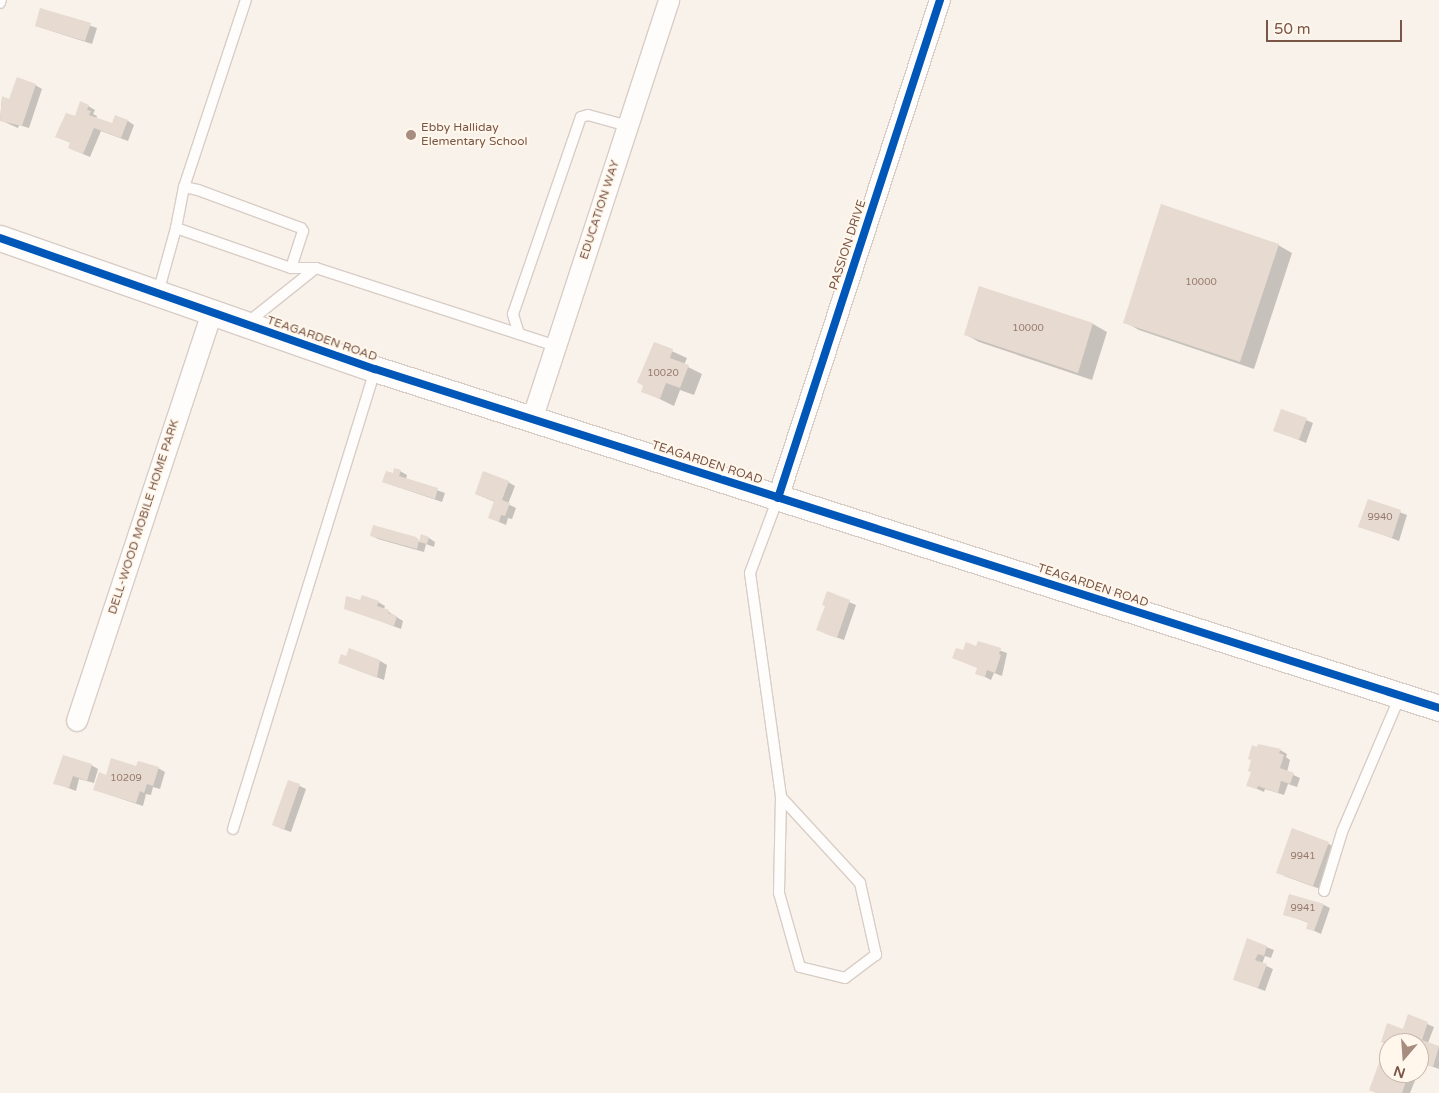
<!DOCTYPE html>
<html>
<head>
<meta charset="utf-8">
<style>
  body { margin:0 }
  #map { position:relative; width:1439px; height:1093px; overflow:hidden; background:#f9f2ea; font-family:"Varela Round",sans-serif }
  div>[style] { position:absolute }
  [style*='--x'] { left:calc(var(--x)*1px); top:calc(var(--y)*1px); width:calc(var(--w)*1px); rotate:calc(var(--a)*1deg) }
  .shadow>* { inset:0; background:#0003 }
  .building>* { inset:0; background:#e6dad1 }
  .roads { filter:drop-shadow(1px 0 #d8cdc6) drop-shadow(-1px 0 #d8cdc6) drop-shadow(0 1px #d8cdc6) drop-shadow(0 -1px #d8cdc6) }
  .service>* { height:10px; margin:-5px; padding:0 5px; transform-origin:5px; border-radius:5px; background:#fefdfc }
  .minor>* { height:20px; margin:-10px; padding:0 10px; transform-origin:10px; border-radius:10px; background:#fefdfc }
  .tertiary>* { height:25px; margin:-12.5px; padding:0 12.5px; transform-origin:12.5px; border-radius:12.5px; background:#fefdfc }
  .cycleway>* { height:8px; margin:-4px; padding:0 4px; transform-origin:4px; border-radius:4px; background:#0057b8 }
  .dots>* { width:14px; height:14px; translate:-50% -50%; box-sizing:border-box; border:2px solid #fff7ec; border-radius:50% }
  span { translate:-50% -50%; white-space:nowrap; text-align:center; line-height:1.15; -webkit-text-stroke:4px #fff7ec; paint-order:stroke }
  .number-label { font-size:10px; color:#97796b }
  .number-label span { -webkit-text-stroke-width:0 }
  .poi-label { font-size:12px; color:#7a5646 }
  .left { translate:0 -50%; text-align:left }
  .street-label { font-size:12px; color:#7a5646 }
  .north { position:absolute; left:1379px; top:1033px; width:50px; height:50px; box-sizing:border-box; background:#fff7ec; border:1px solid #cab7aa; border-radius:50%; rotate:198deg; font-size:14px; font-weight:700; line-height:20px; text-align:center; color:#7a5646 }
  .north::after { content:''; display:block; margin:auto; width:18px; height:22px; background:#a68d7f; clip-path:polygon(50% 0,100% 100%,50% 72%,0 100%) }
  .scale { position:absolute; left:1266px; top:20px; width:136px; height:22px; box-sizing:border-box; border:2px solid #7a5646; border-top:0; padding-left:6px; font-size:15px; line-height:18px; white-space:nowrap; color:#7a5646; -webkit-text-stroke:4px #fff7ec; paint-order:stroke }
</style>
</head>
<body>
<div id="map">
  <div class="shadow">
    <i style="clip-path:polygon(41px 9px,97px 28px,92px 44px,36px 26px)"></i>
    <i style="clip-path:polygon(35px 85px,42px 89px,29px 128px,19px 125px,18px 128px,0 120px,2px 98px,9px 100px)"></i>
    <i style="clip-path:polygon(88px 106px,95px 110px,93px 114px,97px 116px,96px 119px,113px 125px,128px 121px,134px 125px,128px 141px,101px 131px,90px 157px,69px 148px,71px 143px,57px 137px)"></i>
    <i style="clip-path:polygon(1278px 245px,1292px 253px,1254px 369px,1139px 330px,1125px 322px)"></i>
    <i style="clip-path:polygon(979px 287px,1093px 324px,1107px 332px,1092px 380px,979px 342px,965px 334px)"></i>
    <i style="clip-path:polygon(654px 343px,687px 358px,684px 365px,702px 374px,694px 395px,680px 390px,674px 406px,643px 391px)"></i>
    <i style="clip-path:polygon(1282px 410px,1313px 423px,1306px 443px,1275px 430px)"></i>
    <i style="clip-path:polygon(400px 471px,407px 475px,406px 479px,445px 493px,442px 502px,383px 482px)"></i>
    <i style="clip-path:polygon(508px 482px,515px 486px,508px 504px,516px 508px,512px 519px,508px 518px,506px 525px,490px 518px,495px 502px,476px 494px)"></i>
    <i style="clip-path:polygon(1368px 500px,1407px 515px,1399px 541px,1360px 526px)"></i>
    <i style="clip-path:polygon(374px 526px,420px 542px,429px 538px,435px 542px,434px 547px,426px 544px,424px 552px,378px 539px,371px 535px)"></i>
    <i style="clip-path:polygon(827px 593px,856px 605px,844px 640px,824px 633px)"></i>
    <i style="clip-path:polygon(361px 602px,378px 602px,385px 606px,384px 609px,403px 621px,401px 629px,346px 608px)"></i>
    <i style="clip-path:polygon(979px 643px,1007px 653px,1002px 676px,994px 673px,991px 680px,977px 673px,978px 668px,964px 652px,977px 648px)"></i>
    <i style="clip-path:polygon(380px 661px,387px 665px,384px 680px,339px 663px)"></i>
    <i style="clip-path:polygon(1280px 750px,1287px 754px,1286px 757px,1290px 760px,1287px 772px,1300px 778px,1297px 787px,1288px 784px,1284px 795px,1265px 789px,1264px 792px,1248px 785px)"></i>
    <i style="clip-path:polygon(91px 765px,98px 769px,94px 783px,79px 779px,76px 791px,55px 783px)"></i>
    <i style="clip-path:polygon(158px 768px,165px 772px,160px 789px,153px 787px,151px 795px,146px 794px,143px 806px,95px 790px,107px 776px)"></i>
    <i style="clip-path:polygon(289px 781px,306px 789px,291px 832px,280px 828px)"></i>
    <i style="clip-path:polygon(1293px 830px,1336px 847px,1320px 889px,1284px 876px)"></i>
    <i style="clip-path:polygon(1324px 905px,1330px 908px,1321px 934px,1308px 928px,1309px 923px,1284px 914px)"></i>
    <i style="clip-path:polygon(1248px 940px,1274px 950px,1271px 958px,1265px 956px,1262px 964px,1273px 969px,1265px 991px,1234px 979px)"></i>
    <i style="clip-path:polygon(1409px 1016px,1434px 1027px,1428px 1043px,1439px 1047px,1439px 1069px,1422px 1063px,1419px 1071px,1419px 1043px,1389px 1043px,1389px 1073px,1418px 1073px,1410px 1093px,1376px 1093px,1387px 1045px,1382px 1042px,1404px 1030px)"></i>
  </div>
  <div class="building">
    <i style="clip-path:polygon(40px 8px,91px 23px,85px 41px,35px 26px)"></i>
    <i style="clip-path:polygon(17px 77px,36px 84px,22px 126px,0 121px,2px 96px,9px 99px)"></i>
    <i style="clip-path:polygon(80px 101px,89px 105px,87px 110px,91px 111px,89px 115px,112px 123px,115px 115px,128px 120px,121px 138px,94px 128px,83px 154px,68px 148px,70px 142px,55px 137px,66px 113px,75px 116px)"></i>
    <i style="clip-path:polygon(1161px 204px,1279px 244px,1240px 362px,1123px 323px)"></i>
    <i style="clip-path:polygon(979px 286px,1093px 323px,1078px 373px,964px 335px)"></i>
    <i style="clip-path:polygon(654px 342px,673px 349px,670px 358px,689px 365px,680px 388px,666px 383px,660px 399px,641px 392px,643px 386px,637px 382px)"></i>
    <i style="clip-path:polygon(1281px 409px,1307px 418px,1299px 440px,1273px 431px)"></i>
    <i style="clip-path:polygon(394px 468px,401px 470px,399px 476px,438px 488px,435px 499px,382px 482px,386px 471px,393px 473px)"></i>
    <i style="clip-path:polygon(483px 471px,509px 481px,502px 500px,510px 503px,505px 516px,501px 515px,499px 522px,488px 518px,494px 501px,475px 494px)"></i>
    <i style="clip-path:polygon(1368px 499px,1401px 510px,1392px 538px,1358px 527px)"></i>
    <i style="clip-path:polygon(373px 525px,416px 537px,419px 540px,417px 549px,370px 536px)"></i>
    <i style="clip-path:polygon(421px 534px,429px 537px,427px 544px,419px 542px)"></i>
    <i style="clip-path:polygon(827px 591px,850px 600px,837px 638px,816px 630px,825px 606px,822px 605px)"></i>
    <i style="clip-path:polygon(362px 595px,379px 601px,377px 606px,389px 610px,388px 613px,397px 616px,394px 626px,344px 609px,346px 596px,360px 600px)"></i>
    <i style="clip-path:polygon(978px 641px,1001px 648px,999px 654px,1001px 655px,995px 673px,987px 670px,985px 677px,975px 674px,977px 668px,952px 658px,956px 648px,963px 650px,966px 642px,976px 646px)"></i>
    <i style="clip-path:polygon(349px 648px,380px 660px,377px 678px,338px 663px,341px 654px,346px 656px)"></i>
    <i style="clip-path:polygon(1258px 744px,1281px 749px,1279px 753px,1284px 755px,1280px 768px,1294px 773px,1290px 784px,1281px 781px,1278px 793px,1258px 786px,1257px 789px,1246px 786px,1251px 772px,1248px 771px,1251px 760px,1248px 759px,1252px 745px,1257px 747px)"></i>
    <i style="clip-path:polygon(63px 755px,92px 764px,87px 781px,73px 776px,69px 788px,53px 784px)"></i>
    <i style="clip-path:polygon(111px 758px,136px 766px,138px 761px,159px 767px,153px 786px,147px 784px,144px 793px,140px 791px,136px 803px,93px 790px,99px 772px,106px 775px)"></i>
    <i style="clip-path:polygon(288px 780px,300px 784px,284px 830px,272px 825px)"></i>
    <i style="clip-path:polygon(1292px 828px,1329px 842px,1313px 886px,1276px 873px)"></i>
    <i style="clip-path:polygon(1289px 894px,1324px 904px,1314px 931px,1306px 929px,1308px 922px,1283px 915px)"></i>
    <i style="clip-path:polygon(1247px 938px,1267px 946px,1264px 956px,1258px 954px,1255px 960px,1267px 964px,1258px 988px,1233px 980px)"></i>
    <i style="clip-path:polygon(1408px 1014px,1428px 1022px,1422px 1040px,1439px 1046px,1433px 1067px,1419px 1062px,1419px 1043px,1389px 1043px,1389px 1073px,1409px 1073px,1402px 1093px,1376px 1093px,1369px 1090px,1386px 1044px,1381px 1042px,1387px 1023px,1403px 1029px)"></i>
  </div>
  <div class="roads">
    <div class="service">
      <i style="--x:0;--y:3;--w:3;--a:-72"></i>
      <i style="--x:184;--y:187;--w:14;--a:12"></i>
      <i style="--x:198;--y:190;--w:110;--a:20.3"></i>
      <i style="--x:301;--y:228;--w:4;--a:56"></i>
      <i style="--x:303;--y:231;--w:39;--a:108"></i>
      <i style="--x:176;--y:228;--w:122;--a:19.2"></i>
      <i style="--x:291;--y:268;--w:25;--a:0"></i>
      <i style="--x:316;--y:268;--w:252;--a:18"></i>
      <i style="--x:158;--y:293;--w:67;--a:-74.5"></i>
      <i style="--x:176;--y:228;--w:42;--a:-79"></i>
      <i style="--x:184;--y:187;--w:197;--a:-71.7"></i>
      <i style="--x:247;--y:323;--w:88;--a:-38.6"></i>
      <i style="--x:519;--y:334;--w:21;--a:-107"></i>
      <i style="--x:513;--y:314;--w:208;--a:-71"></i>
      <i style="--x:581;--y:117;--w:7;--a:-16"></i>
      <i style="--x:588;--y:115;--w:41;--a:15.4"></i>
      <i style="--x:778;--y:498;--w:80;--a:110.5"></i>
      <i style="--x:750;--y:573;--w:226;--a:82.1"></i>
      <i style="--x:781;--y:797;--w:96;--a:91.2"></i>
      <i style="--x:779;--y:893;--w:77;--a:74.2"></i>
      <i style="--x:800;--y:967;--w:46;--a:13.7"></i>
      <i style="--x:845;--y:978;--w:39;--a:-37"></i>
      <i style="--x:876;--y:955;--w:74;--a:-102.5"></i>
      <i style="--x:860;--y:883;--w:117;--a:-132.6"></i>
      <i style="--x:233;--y:829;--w:481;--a:-72.8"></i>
      <i style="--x:1324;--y:891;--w:62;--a:-73"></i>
      <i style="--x:1342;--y:832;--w:148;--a:-66.9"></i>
    </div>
    <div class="minor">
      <i style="--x:532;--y:420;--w:442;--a:-71.9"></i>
      <i style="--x:778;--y:498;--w:524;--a:-71.98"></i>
      <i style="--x:77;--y:721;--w:431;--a:-71.7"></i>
    </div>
    <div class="tertiary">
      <i style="--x:0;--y:238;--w:397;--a:19.3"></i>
      <i style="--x:375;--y:369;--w:1117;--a:17.67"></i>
    </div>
  </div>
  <div class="cycleway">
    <i style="--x:0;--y:238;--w:397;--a:19.3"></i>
    <i style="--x:375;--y:369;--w:1117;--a:17.67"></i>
    <i style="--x:778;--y:498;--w:524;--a:-71.98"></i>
  </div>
  <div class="dots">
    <i style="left:411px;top:135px;background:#a68d7f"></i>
  </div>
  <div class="number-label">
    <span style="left:1201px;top:283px">10000</span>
    <span style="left:1028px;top:329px">10000</span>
    <span style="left:663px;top:374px">10020</span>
    <span style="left:1380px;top:518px">9940</span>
    <span style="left:126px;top:779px">10209</span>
    <span style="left:1303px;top:857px">9941</span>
    <span style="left:1303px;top:909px">9941</span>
  </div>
  <div class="poi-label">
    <span class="left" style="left:421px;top:135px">Ebby Halliday<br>Elementary School</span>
  </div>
  <div class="street-label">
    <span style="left:600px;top:210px;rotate:-72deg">EDUCATION WAY</span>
    <span style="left:848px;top:245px;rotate:-72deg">PASSION DRIVE</span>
    <span style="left:322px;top:339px;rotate:19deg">TEAGARDEN ROAD</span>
    <span style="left:707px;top:463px;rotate:18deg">TEAGARDEN ROAD</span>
    <span style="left:144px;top:517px;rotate:-72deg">DELL-WOOD MOBILE HOME PARK</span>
    <span style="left:1093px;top:586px;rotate:18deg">TEAGARDEN ROAD</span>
  </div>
  <div class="north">N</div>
  <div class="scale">50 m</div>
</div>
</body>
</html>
